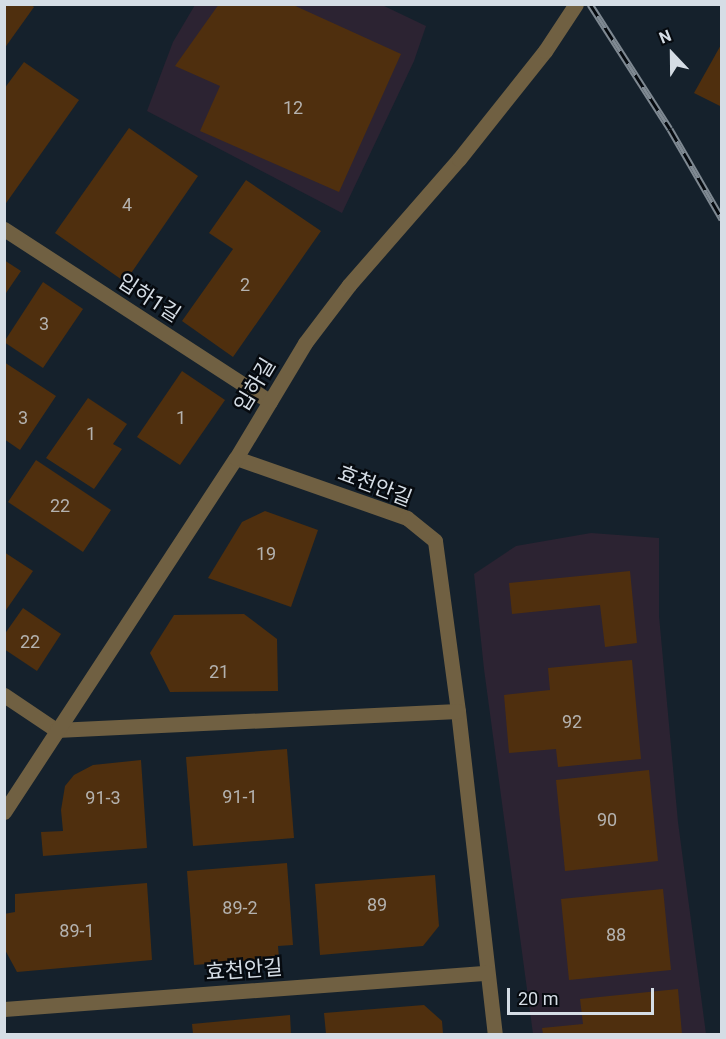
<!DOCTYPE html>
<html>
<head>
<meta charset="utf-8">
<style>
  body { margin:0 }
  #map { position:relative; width:726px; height:1039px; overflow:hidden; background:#15212c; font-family:Roboto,"Noto Sans KR",sans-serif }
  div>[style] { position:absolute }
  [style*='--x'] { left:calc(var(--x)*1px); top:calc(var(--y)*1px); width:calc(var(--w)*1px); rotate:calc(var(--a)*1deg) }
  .commercial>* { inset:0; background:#2c2332 }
  .building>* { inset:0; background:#4f2f0e }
  .lane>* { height:15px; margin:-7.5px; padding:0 7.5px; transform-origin:7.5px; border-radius:7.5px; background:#706042 }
  .street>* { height:15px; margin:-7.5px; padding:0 7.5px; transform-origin:7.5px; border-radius:7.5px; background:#706042 }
  .rail>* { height:7px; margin-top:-3.5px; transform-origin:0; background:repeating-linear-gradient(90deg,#060a0f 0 14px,#7f8992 0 28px); box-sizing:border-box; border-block:2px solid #7f8992 }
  span { translate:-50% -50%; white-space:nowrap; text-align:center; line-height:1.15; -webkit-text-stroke:5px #060a0f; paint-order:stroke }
  .number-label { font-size:18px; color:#b4b2af }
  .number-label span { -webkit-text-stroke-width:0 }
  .street-label { font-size:21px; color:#d5dde5 }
  .frame { position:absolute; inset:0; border:6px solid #d5dde5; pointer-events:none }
  .north { position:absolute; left:642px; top:24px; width:60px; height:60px; -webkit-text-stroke:4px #060a0f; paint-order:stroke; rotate:338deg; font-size:16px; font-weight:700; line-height:24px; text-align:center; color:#d5dde5 }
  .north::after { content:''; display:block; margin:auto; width:21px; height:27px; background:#d5dde5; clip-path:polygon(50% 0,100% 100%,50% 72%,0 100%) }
  .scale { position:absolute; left:507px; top:988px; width:147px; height:27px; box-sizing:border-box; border:3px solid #d5dde5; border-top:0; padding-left:8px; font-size:18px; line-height:21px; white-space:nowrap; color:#d5dde5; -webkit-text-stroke:4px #060a0f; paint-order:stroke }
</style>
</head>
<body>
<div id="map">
  <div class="commercial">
    <i style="clip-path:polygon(195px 5px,382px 5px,426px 26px,414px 61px,342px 213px,147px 111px,173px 42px)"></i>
    <i style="clip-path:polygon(591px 533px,659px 538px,659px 616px,678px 822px,706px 1034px,533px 1034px,484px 669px,474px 574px,516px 546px)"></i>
  </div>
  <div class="building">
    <i style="clip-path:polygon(4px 4px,30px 4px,34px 7px,4px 49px)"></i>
    <i style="clip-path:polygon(219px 4px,291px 4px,401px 54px,339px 192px,200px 131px,220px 86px,175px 66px)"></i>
    <i style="clip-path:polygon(722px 43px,722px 107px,694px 93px)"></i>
    <i style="clip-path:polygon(24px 62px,79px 100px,4px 206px,4px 89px)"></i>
    <i style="clip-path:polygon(129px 128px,198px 176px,125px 282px,55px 233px)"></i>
    <i style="clip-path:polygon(246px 180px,321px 231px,233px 357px,182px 321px,233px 249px,209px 233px)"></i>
    <i style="clip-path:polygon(4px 260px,21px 271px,4px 296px)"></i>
    <i style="clip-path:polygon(43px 282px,83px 309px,43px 368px,4px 342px)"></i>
    <i style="clip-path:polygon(4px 362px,56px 396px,20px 450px,4px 439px)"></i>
    <i style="clip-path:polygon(182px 371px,225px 400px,180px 465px,137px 437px)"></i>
    <i style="clip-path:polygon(88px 398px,127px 424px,113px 444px,122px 449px,94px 489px,46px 458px)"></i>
    <i style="clip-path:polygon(36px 460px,111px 510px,83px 552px,8px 502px)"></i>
    <i style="clip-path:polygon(265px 511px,318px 530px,291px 607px,208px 578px,242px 522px)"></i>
    <i style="clip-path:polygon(4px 552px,33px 571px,4px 613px)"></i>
    <i style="clip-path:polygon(630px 571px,637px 643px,605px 647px,600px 605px,512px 614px,509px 583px)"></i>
    <i style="clip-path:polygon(23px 608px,61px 634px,37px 671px,4px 649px,4px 635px)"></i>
    <i style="clip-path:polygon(244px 614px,277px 639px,278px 691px,170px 692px,150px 653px,174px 615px)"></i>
    <i style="clip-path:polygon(632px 660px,641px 759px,558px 767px,556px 749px,509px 753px,504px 695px,550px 690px,548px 668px)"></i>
    <i style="clip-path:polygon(287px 749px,294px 838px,193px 846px,186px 757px)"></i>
    <i style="clip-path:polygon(141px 760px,147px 848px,43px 856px,41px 832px,63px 831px,61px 810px,65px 786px,74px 775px,93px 765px)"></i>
    <i style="clip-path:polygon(649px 770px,658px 861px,565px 871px,556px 780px)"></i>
    <i style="clip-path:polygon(287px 863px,293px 945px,278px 946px,279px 958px,194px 965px,187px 871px)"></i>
    <i style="clip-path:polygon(435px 875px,439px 926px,423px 946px,320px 955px,315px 884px)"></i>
    <i style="clip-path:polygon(147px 883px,152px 960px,17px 972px,4px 948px,4px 914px,15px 912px,15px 894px)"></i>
    <i style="clip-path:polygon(663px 889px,671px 970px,569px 980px,561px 899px)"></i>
    <i style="clip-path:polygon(678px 989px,682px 1034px,543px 1034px,542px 1028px,583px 1024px,580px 999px)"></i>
    <i style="clip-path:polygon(424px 1005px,442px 1021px,443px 1034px,326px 1034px,324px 1013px)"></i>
    <i style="clip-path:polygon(290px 1015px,291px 1034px,193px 1034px,192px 1024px)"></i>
  </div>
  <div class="lane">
    <i style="--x:4;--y:229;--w:317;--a:33"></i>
  </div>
  <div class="street">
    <i style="--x:236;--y:458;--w:181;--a:19.3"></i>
    <i style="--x:407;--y:518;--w:36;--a:39"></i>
    <i style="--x:435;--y:541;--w:172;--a:82.3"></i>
    <i style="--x:458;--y:711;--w:325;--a:83.5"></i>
    <i style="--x:4;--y:695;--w:63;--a:33.9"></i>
    <i style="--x:56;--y:730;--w:402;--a:-2.7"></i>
    <i style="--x:4;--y:812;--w:423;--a:-56.8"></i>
    <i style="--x:236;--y:458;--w:134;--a:-59"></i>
    <i style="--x:305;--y:343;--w:73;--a:-52.8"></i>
    <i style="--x:349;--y:285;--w:167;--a:-48.9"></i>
    <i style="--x:459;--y:159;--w:138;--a:-51.5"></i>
    <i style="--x:545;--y:51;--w:56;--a:-56.6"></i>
    <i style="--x:4;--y:1009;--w:484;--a:-4.3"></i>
  </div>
  <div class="rail">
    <i style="--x:590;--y:4;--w:148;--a:57.4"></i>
    <i style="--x:670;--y:129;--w:104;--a:60"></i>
  </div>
  <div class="number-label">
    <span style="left:293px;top:108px">12</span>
    <span style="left:127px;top:205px">4</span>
    <span style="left:245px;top:285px">2</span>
    <span style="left:44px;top:324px">3</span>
    <span style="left:23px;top:418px">3</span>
    <span style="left:181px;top:418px">1</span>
    <span style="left:91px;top:434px">1</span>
    <span style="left:60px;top:506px">22</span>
    <span style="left:266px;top:554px">19</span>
    <span style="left:30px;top:642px">22</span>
    <span style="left:219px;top:672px">21</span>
    <span style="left:572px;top:722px">92</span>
    <span style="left:240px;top:797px">91-1</span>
    <span style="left:103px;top:798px">91-3</span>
    <span style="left:607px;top:820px">90</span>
    <span style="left:377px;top:905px">89</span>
    <span style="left:240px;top:908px">89-2</span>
    <span style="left:77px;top:931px">89-1</span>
    <span style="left:616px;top:935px">88</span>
  </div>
  <div class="street-label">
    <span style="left:149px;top:298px;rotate:33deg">입하1길</span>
    <span style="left:255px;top:385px;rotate:-59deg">입하길</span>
    <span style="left:375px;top:486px;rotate:21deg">효천안길</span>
    <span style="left:244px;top:970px;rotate:-4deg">효천안길</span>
  </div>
  <div class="frame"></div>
  <div class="north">N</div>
  <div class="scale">20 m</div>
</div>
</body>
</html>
